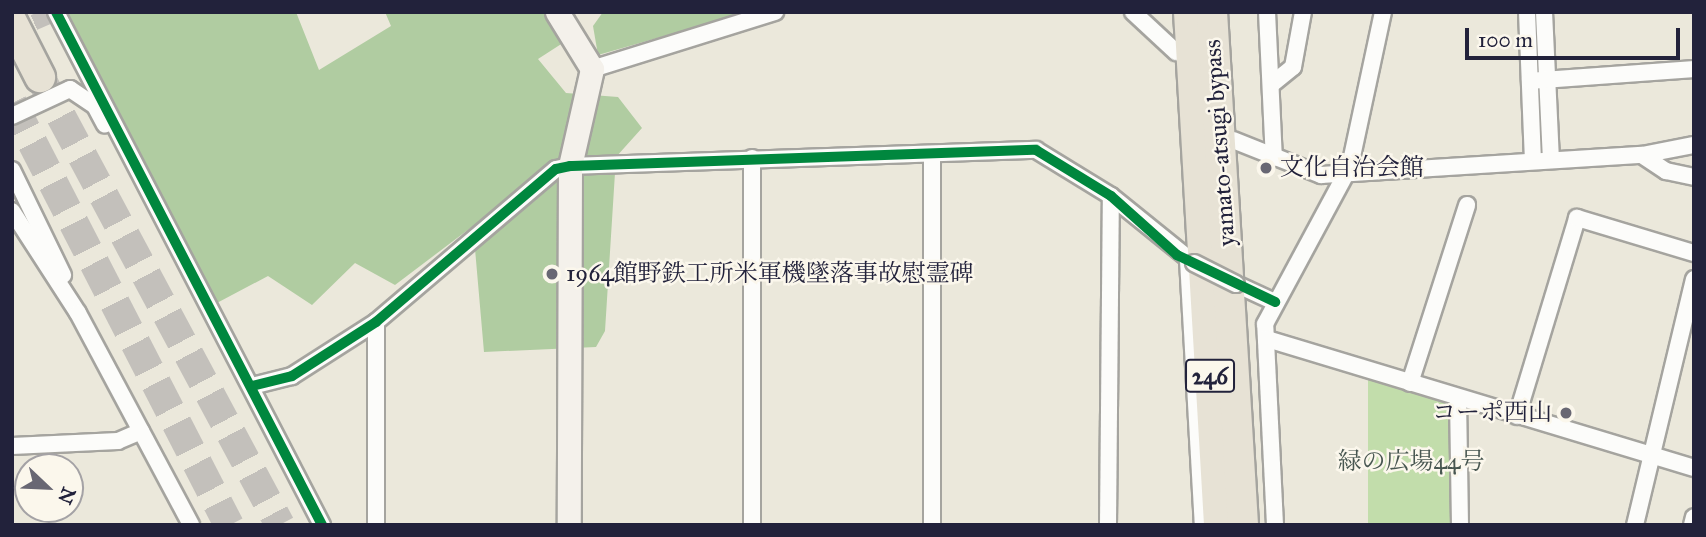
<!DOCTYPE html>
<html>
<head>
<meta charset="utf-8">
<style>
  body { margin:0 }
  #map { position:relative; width:1706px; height:537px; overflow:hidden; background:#ebe8db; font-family:"IM FELL Great Primer","Noto Serif JP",serif }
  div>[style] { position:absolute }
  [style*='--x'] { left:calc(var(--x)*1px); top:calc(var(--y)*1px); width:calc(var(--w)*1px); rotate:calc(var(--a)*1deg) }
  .green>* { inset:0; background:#c2ddab }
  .forest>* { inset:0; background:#b0cca1 }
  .street-tunnel>* { height:16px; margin-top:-8px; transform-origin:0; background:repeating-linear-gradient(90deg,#c3c0bb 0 16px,transparent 0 24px) }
  .highway-tunnel>* { height:30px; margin-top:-15px; transform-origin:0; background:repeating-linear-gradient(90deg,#c3c0bb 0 30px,transparent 0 45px) }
  .roads { filter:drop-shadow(2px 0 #a5a49f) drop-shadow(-2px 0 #a5a49f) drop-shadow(0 2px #a5a49f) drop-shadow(0 -2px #a5a49f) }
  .street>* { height:16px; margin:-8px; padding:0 8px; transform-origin:8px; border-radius:8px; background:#fcfcfa }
  .secondary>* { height:23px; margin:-11.5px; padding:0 11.5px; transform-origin:11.5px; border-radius:11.5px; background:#f4f1eb }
  .highway>* { height:30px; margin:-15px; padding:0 15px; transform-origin:15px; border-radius:15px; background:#e7e2d5 }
  .bridges { filter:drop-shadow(2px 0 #a5a49f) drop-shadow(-2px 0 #a5a49f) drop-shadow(0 2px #a5a49f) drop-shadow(0 -2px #a5a49f) }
  .street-bridge>* { height:16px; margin:-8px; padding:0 8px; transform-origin:8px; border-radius:8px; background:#fcfcfa }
  .cycleway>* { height:10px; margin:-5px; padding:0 5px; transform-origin:5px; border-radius:5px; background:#00873e }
  .dots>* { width:19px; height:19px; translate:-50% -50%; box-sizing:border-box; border:4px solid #fbf7ec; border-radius:50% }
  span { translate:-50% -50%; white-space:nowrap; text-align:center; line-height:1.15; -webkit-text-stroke:5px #fbf7ec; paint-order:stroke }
  .shield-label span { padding:2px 5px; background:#fbf7ec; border:2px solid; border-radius:5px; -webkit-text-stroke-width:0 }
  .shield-label { font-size:23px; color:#22223b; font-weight:700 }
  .street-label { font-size:24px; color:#22223b }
  .poi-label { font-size:24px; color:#22223b }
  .left { translate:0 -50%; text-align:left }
  .right { translate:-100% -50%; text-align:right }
  .park-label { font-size:24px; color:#485751 }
  .frame { position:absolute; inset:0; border:14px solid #22223b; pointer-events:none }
  .north { position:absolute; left:14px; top:453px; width:70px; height:70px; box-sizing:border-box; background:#fbf7ec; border:2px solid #a4a2a5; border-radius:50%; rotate:113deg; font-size:19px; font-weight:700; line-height:28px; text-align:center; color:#22223b }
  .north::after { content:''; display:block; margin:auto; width:24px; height:32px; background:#686773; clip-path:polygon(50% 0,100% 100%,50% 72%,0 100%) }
  .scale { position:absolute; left:1465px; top:28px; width:215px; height:32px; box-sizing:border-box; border:4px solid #22223b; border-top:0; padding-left:9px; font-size:21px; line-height:24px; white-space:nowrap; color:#22223b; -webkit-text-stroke:5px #fbf7ec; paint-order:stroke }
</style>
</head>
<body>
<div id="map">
  <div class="green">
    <i style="clip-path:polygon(1368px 372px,1455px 398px,1455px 525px,1368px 525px)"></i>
  </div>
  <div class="forest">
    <i style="clip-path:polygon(67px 12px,296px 12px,319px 70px,391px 26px,385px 12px,547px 12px,569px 39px,538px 59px,566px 93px,618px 97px,642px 128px,616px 157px,605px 331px,596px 347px,484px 352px,473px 226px,395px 285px,355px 263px,312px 305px,268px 276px,215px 304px)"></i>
    <i style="clip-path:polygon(603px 12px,748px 12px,598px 55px,593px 26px)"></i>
  </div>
  <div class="street-tunnel">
    <i style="--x:12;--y:32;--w:50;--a:-23.5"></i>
  </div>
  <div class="highway-tunnel">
    <i style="--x:40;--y:77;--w:508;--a:61.82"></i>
    <i style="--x:12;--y:103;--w:475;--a:62.8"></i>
  </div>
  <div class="roads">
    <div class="street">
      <i style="--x:56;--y:12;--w:578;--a:62.59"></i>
      <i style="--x:1133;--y:12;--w:59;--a:42.9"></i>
      <i style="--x:1267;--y:12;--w:146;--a:87.3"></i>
      <i style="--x:1527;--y:12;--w:148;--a:87.7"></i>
      <i style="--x:1544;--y:12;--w:146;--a:87.3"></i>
      <i style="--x:592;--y:69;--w:192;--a:-17.3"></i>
      <i style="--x:1530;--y:81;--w:164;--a:-4.2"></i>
      <i style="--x:1272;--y:84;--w:27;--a:-39"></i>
      <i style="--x:1293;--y:67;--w:56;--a:-79.7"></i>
      <i style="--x:12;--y:116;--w:64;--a:-25"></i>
      <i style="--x:70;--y:89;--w:30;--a:34"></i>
      <i style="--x:95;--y:106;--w:21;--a:62"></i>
      <i style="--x:1233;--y:140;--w:95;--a:21.7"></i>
      <i style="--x:1321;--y:175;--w:322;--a:-3.6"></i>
      <i style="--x:1642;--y:155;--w:29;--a:34"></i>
      <i style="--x:1666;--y:171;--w:29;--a:12"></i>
      <i style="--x:1642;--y:155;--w:53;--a:-10.9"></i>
      <i style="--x:752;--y:158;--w:367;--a:90"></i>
      <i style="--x:12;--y:170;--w:117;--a:64.1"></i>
      <i style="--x:12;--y:211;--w:121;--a:57.1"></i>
      <i style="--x:78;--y:313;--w:240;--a:61.9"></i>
      <i style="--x:1188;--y:260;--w:265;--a:86.8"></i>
      <i style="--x:1236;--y:284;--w:43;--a:24.8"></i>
      <i style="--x:376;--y:322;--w:203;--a:90"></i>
      <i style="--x:1267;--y:339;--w:446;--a:16.8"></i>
      <i style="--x:1410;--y:383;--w:187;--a:-72.2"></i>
      <i style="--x:252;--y:386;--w:41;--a:-14"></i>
      <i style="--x:292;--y:376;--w:100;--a:-32.7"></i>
      <i style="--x:376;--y:322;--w:236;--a:-40.4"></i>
      <i style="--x:556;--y:169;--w:14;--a:-12"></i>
      <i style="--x:570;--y:166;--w:466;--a:-2"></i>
      <i style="--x:1036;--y:150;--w:88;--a:31.5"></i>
      <i style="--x:1111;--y:196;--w:107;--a:38.9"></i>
      <i style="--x:1458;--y:398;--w:127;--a:89.1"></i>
      <i style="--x:1517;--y:416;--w:207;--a:-73.1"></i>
      <i style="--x:1577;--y:218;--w:122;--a:16.7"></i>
      <i style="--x:12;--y:446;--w:106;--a:-2.7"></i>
      <i style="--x:118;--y:441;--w:25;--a:-23"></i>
      <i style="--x:932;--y:525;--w:371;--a:-90"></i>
      <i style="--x:1108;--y:525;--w:329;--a:-89.5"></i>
      <i style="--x:1275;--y:525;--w:201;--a:-92.8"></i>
      <i style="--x:1265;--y:324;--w:179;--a:-61.7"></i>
      <i style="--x:1350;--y:166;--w:157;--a:-77.9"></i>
      <i style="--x:1635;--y:525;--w:253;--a:-76.5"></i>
      <i style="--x:1692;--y:525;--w:8;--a:-76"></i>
    </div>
    <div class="secondary">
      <i style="--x:557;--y:12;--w:67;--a:58.4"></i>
      <i style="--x:592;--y:69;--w:99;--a:102.8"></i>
      <i style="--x:570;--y:166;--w:359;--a:90.2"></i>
    </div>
    <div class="highway">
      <i style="--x:1189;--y:12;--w:514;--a:86.65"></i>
      <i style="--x:1212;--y:12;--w:514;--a:86.54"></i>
      <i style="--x:12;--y:22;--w:62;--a:63"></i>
    </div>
  </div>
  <div class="bridges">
    <div class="street-bridge">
      <i style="--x:1194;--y:263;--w:47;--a:26.6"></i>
    </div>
  </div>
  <div class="cycleway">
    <i style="--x:56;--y:12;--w:578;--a:62.59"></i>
    <i style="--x:252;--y:386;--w:41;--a:-14"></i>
    <i style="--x:292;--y:376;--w:100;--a:-32.7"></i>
    <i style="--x:376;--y:322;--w:236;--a:-40.4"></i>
    <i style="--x:556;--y:169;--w:14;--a:-12"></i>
    <i style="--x:570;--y:166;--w:466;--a:-2"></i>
    <i style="--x:1036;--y:150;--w:88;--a:31.5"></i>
    <i style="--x:1111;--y:196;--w:89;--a:41.8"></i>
    <i style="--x:1177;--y:255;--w:109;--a:25.6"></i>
  </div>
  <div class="dots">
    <i style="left:1266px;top:168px;background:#686773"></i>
    <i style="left:552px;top:274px;background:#686773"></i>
    <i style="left:1566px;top:413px;background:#686773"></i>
  </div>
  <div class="shield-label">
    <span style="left:1210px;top:376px">246</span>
  </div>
  <div class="street-label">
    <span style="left:1220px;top:143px;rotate:-94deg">yamato-atsugi bypass</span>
  </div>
  <div class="poi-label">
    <span class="left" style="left:1280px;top:168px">文化自治会館</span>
    <span class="left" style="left:566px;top:274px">1964館野鉄工所米軍機墜落事故慰霊碑</span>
    <span class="right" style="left:1552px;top:413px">コーポ西山</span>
  </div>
  <div class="park-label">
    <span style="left:1411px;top:462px">緑の広場44号</span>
  </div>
  <div class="frame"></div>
  <div class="north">N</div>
  <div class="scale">100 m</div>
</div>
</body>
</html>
